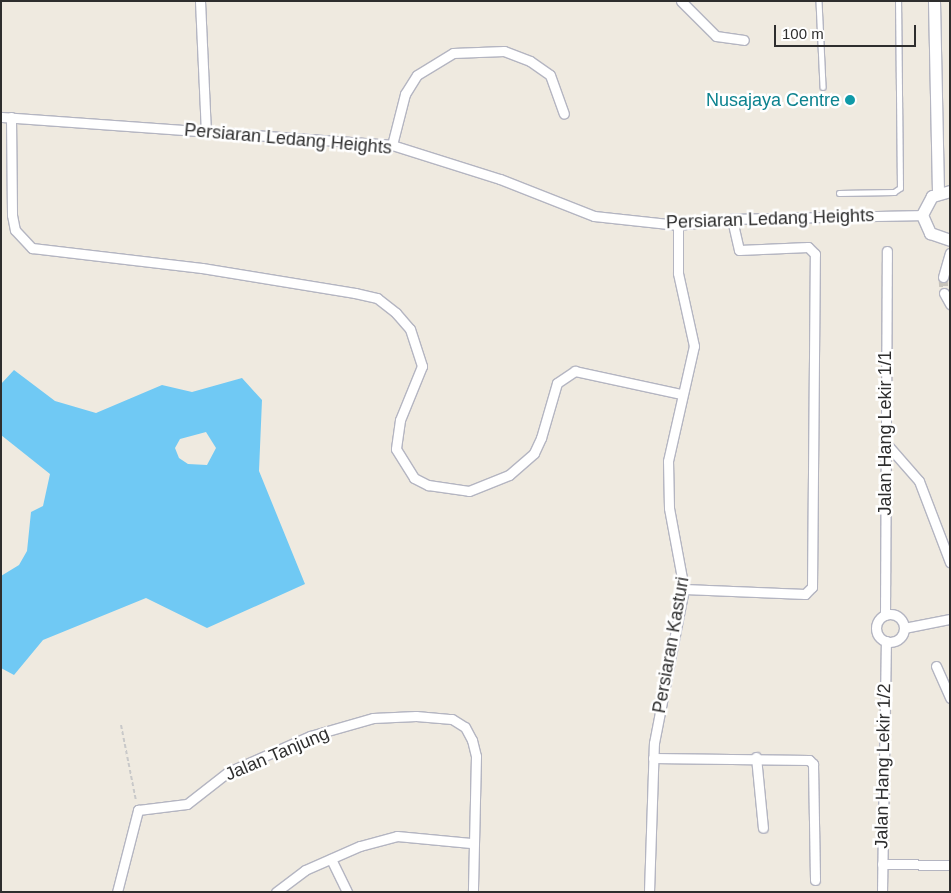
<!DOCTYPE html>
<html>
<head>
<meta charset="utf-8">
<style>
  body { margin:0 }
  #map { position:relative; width:951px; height:893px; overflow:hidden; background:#efeae0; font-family:Helvetica,sans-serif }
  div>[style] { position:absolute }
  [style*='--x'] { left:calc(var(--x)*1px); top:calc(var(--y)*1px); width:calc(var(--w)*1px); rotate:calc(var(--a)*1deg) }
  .water>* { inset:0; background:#70c9f4 }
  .minor-tunnel>* { height:9px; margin-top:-4.5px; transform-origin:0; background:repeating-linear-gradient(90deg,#c8c4bc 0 9px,transparent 0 13.5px) }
  .path>* { height:2px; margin-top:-1px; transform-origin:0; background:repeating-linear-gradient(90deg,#c9c9c9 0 4px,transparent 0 6.5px) }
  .roads { filter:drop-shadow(1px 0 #b4b5c1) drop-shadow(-1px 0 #b4b5c1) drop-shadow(0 1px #b4b5c1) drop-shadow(0 -1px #b4b5c1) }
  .service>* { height:4.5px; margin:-2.25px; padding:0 2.25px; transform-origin:2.25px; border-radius:2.25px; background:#fff }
  .minor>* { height:9px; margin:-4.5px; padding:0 4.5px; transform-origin:4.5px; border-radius:4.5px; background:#fff }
  .minor>.ring { margin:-4.5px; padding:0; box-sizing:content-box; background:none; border:9px solid #fff; border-radius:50% }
  .tertiary>* { height:11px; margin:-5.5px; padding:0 5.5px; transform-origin:5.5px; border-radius:5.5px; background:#fff }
  .dots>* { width:14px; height:14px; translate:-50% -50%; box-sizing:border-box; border:2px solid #fff; border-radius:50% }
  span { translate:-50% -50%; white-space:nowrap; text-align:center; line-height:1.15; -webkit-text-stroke:5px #fff; paint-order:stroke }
  .culture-label { font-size:18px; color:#0d838f }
  .right { translate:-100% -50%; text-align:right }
  .street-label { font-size:18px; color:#2e2e2e }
  .frame { position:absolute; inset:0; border:2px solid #2e2e2e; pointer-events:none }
  .scale { position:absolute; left:774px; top:25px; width:142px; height:22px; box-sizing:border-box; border:2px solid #2e2e2e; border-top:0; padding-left:6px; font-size:15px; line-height:18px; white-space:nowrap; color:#2e2e2e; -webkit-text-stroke:4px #fff; paint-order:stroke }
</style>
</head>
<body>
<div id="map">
  <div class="water">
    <i style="clip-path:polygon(evenodd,14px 370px,55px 401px,96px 413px,162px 385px,192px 392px,242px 378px,262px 400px,259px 471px,305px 584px,207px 628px,146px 598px,43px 640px,14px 675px,1px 668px,1px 576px,19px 565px,27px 551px,31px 512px,43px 506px,50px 474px,1px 435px,1px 384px,14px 370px,206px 432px,216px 448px,207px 465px,188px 464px,179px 458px,175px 448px,180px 439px,206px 432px)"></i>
  </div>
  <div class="minor-tunnel">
    <i style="--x:943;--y:277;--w:16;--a:86"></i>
  </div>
  <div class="path">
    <i style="--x:121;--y:725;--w:77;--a:78.8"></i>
  </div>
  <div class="roads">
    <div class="service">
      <i style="--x:819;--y:1;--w:86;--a:87.3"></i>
      <i style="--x:839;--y:193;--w:55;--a:-1"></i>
      <i style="--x:894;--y:192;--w:7;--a:-34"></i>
      <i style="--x:900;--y:188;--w:187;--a:-90.6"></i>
    </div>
    <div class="minor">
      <i style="--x:200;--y:1;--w:131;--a:87.4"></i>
      <i style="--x:681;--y:1;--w:49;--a:45"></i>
      <i style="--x:716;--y:36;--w:28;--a:8"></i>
      <i style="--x:1;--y:117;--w:392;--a:4.1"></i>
      <i style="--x:392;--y:145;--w:113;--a:17.5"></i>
      <i style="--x:500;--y:179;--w:101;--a:21.5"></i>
      <i style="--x:594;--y:216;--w:84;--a:6.1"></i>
      <i style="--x:678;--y:225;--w:54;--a:-6.3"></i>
      <i style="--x:732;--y:219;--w:190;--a:-1.2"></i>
      <i style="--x:11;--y:117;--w:98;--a:89.4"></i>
      <i style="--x:12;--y:215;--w:15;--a:79"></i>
      <i style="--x:15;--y:230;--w:25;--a:47"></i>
      <i style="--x:32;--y:248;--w:171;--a:6.7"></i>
      <i style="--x:202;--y:268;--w:155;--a:9.3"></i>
      <i style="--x:355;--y:293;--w:23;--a:13"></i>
      <i style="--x:377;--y:298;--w:24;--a:38"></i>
      <i style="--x:396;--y:313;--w:21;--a:49"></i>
      <i style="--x:410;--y:329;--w:39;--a:72"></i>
      <i style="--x:422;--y:366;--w:58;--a:112.2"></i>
      <i style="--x:400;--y:420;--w:29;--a:98"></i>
      <i style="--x:396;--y:449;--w:34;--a:58"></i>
      <i style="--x:414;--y:478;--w:16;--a:27"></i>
      <i style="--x:428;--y:485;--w:41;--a:8.3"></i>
      <i style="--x:469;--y:491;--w:43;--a:-21.8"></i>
      <i style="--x:509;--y:475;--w:33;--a:-41"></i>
      <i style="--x:534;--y:453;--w:17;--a:-65"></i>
      <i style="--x:541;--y:438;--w:57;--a:-73.8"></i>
      <i style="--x:557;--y:383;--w:22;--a:-34"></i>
      <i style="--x:575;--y:371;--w:108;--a:12.2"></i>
      <i style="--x:392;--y:145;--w:53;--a:-75.7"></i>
      <i style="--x:405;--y:94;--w:22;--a:-58"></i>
      <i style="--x:417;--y:75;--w:42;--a:-31.4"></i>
      <i style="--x:453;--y:53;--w:51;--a:-2.2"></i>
      <i style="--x:504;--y:51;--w:28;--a:21"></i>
      <i style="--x:530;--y:61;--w:24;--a:35"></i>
      <i style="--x:550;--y:75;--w:41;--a:70.3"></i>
      <i style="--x:943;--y:277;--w:25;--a:-74"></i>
      <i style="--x:944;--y:293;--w:13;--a:61"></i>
      <i style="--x:884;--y:441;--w:53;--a:48.8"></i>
      <i style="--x:919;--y:481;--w:87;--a:69.1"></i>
      <i style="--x:684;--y:589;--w:121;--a:2.4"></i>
      <i style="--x:805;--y:594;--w:10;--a:-45"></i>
      <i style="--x:812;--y:587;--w:333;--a:-89.5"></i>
      <i style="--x:815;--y:254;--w:10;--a:-135"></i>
      <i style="--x:808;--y:247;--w:69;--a:177.5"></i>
      <i style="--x:739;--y:250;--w:32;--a:-103"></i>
      <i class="ring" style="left:876px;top:614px;width:19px;height:19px"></i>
      <i style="--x:885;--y:615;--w:364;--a:-89.7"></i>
      <i style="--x:904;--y:628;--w:47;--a:-11.1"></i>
      <i style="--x:936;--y:666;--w:35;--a:66"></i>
      <i style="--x:756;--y:757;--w:71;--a:84.4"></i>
      <i style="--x:653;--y:758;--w:156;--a:0.7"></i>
      <i style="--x:809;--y:760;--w:6;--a:45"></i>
      <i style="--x:813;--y:764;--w:116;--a:89"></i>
      <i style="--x:331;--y:859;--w:37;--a:64"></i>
      <i style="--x:882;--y:864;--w:68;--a:0.8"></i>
      <i style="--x:117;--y:892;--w:85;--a:-75.6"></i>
      <i style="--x:138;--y:810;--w:49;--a:-7"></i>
      <i style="--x:187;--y:804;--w:52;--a:-38"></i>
      <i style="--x:228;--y:772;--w:90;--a:-23.7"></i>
      <i style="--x:310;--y:736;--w:66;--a:-15.9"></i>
      <i style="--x:373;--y:718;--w:43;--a:-2.7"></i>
      <i style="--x:416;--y:716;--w:36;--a:5"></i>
      <i style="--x:452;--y:719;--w:15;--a:32"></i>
      <i style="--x:465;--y:727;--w:15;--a:62"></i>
      <i style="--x:472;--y:740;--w:16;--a:76"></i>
      <i style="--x:476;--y:756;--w:136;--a:91.3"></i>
      <i style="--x:276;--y:892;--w:36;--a:-37"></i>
      <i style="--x:305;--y:870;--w:60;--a:-23.6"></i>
      <i style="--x:360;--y:846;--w:38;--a:-15"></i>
      <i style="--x:397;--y:836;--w:74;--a:5.4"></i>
      <i style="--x:649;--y:892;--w:149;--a:-88.1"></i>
      <i style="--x:654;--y:743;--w:157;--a:-79"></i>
      <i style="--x:684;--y:589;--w:82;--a:-100.5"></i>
      <i style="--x:669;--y:508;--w:47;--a:-91.2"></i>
      <i style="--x:668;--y:461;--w:118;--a:-77.3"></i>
      <i style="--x:694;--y:346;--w:75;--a:-102.4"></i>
      <i style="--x:678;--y:273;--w:48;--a:-90"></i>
      <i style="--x:882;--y:892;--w:251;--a:-89.1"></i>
    </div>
    <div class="tertiary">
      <i style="--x:934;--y:1;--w:192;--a:88.8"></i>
      <i style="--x:950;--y:191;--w:19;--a:164"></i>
      <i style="--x:932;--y:196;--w:21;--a:118"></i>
      <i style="--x:922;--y:215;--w:20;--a:66"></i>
      <i style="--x:930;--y:233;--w:21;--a:19"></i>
    </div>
  </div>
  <div class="dots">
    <i style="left:850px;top:100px;background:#0f9aa8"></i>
  </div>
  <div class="culture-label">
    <span class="right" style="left:840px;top:100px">Nusajaya Centre</span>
  </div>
  <div class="street-label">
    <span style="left:288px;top:139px;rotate:5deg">Persiaran Ledang Heights</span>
    <span style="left:770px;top:219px;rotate:-2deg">Persiaran Ledang Heights</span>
    <span style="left:885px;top:433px;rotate:-90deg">Jalan Hang Lekir 1/1</span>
    <span style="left:671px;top:645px;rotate:-80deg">Persiaran Kasturi</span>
    <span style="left:277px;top:754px;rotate:-23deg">Jalan Tanjung</span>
    <span style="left:883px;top:766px;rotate:-89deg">Jalan Hang Lekir 1/2</span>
  </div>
  <div class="frame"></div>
  <div class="scale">100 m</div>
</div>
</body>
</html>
